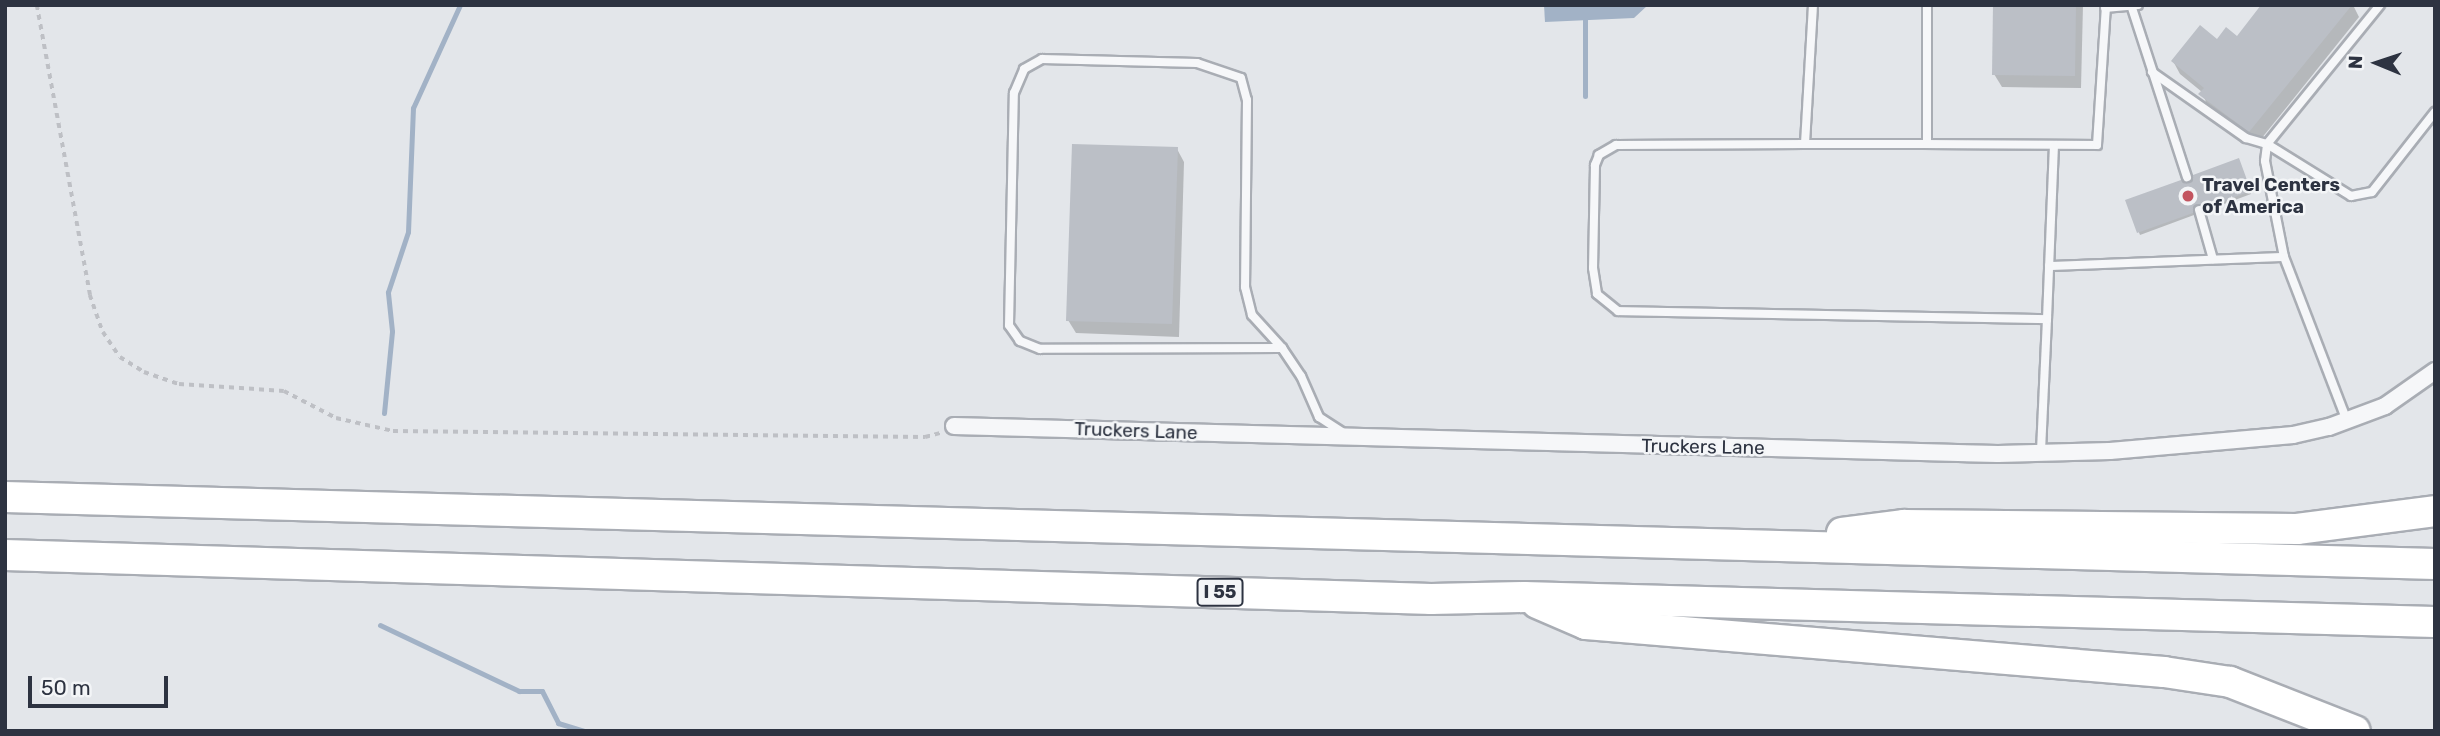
<!DOCTYPE html>
<html>
<head>
<meta charset="utf-8">
<style>
  body { margin:0 }
  #map { position:relative; width:2440px; height:736px; overflow:hidden; background:#e3e6ea; font-family:Rubik,sans-serif }
  div>[style] { position:absolute }
  [style*='--x'] { left:calc(var(--x)*1px); top:calc(var(--y)*1px); width:calc(var(--w)*1px); rotate:calc(var(--a)*1deg) }
  .water>* { inset:0; background:#a2b2c6 }
  .shadow>* { inset:0; background:#0003 }
  .stream>* { height:5px; margin:-2.5px; padding:0 2.5px; transform-origin:2.5px; border-radius:2.5px; background:#a2b2c6 }
  .building>* { inset:0; background:#bbbfc6 }
  .path>* { height:3.5px; margin-top:-1.75px; transform-origin:0; background:repeating-linear-gradient(90deg,#bec0c5 0 5px,transparent 0 10px) }
  .roads { filter:drop-shadow(2px 0 #a9adb4) drop-shadow(-2px 0 #a9adb4) drop-shadow(0 2px #a9adb4) drop-shadow(0 -2px #a9adb4) }
  .lane>* { height:8px; margin:-4px; padding:0 4px; transform-origin:4px; border-radius:4px; background:#f6f7f9 }
  .street>* { height:16px; margin:-8px; padding:0 8px; transform-origin:8px; border-radius:8px; background:#f6f7f9 }
  .highway>* { height:30px; margin:-15px; padding:0 15px; transform-origin:15px; border-radius:15px; background:#fff }
  .dots>* { width:19px; height:19px; translate:-50% -50%; box-sizing:border-box; border:4px solid #f3f5f7; border-radius:50% }
  span { translate:-50% -50%; white-space:nowrap; text-align:center; line-height:1.15; -webkit-text-stroke:5px #f3f5f7; paint-order:stroke }
  .shield-label span { padding:2px 5px; background:#f3f5f7; border:2px solid; border-radius:5px; -webkit-text-stroke-width:0 }
  .shield-label { font-size:18px; color:#2d3341; font-weight:700 }
  .poi-label { font-size:19px; color:#2d3341; font-weight:700 }
  .left { translate:0 -50%; text-align:left }
  .street-label { font-size:19px; color:#2d3341 }
  .frame { position:absolute; inset:0; border:7px solid #2d3341; pointer-events:none }
  .north { position:absolute; left:2342px; top:28px; width:70px; height:70px; -webkit-text-stroke:5px #f3f5f7; paint-order:stroke; rotate:272deg; font-size:19px; font-weight:700; line-height:28px; text-align:center; color:#2d3341 }
  .north::after { content:''; display:block; margin:auto; width:24px; height:32px; background:#2d3341; clip-path:polygon(50% 0,100% 100%,50% 72%,0 100%) }
  .scale { position:absolute; left:28px; top:676px; width:140px; height:32px; box-sizing:border-box; border:4px solid #2d3341; border-top:0; padding-left:9px; font-size:21px; line-height:24px; white-space:nowrap; color:#2d3341; -webkit-text-stroke:5px #f3f5f7; paint-order:stroke }
</style>
</head>
<body>
<div id="map">
  <div class="water">
    <i style="clip-path:polygon(1544px 5px,1648px 5px,1634px 18px,1545px 22px)"></i>
  </div>
  <div class="shadow">
    <i style="clip-path:polygon(1995px 5px,2083px 5px,2081px 88px,2002px 87px,1994px 74px)"></i>
    <i style="clip-path:polygon(2264px 5px,2353px 5px,2359px 17px,2257px 144px,2208px 107px,2202px 92px,2180px 74px,2173px 61px,2217px 41px,2237px 38px)"></i>
    <i style="clip-path:polygon(1177px 149px,1184px 162px,1179px 337px,1076px 333px,1068px 320px)"></i>
    <i style="clip-path:polygon(2240px 163px,2251px 194px,2208px 210px,2198px 205px,2194px 215px,2140px 235px,2127px 201px,2191px 185px)"></i>
  </div>
  <div class="stream">
    <i style="--x:1585;--y:96;--w:91;--a:-90"></i>
    <i style="--x:384;--y:413;--w:82;--a:-84.4"></i>
    <i style="--x:392;--y:331;--w:39;--a:-96"></i>
    <i style="--x:388;--y:292;--w:63;--a:-71.6"></i>
    <i style="--x:408;--y:232;--w:124;--a:-87.7"></i>
    <i style="--x:413;--y:108;--w:113;--a:-65.5"></i>
    <i style="--x:380;--y:625;--w:154;--a:25.4"></i>
    <i style="--x:519;--y:691;--w:23;--a:0"></i>
    <i style="--x:542;--y:691;--w:36;--a:63"></i>
    <i style="--x:558;--y:723;--w:28;--a:17"></i>
  </div>
  <div class="building">
    <i style="clip-path:polygon(1993px 5px,2076px 5px,2075px 76px,1992px 75px)"></i>
    <i style="clip-path:polygon(2261px 5px,2352px 5px,2249px 132px,2198px 94px,2204px 88px,2171px 61px,2200px 25px,2217px 39px,2226px 27px,2237px 36px)"></i>
    <i style="clip-path:polygon(1072px 144px,1178px 147px,1172px 324px,1066px 321px)"></i>
    <i style="clip-path:polygon(2239px 158px,2251px 191px,2205px 208px,2197px 204px,2193px 213px,2137px 233px,2125px 200px,2181px 180px,2190px 183px,2193px 175px)"></i>
  </div>
  <div class="path">
    <i style="--x:37;--y:5;--w:295;--a:79.6"></i>
    <i style="--x:90;--y:295;--w:39;--a:71"></i>
    <i style="--x:103;--y:332;--w:30;--a:56"></i>
    <i style="--x:120;--y:357;--w:28;--a:32"></i>
    <i style="--x:144;--y:372;--w:37;--a:19"></i>
    <i style="--x:179;--y:384;--w:105;--a:3.8"></i>
    <i style="--x:284;--y:391;--w:59;--a:27.4"></i>
    <i style="--x:336;--y:418;--w:58;--a:12.8"></i>
    <i style="--x:393;--y:431;--w:532;--a:0.65"></i>
    <i style="--x:925;--y:437;--w:16;--a:-15"></i>
  </div>
  <div class="roads">
    <div class="lane">
      <i style="--x:1813;--y:5;--w:139;--a:93.3"></i>
      <i style="--x:1805;--y:144;--w:189;--a:179.7"></i>
      <i style="--x:1616;--y:145;--w:20;--a:150"></i>
      <i style="--x:1599;--y:155;--w:11;--a:112"></i>
      <i style="--x:1595;--y:165;--w:103;--a:91.1"></i>
      <i style="--x:1593;--y:268;--w:26;--a:81"></i>
      <i style="--x:1597;--y:294;--w:27;--a:39"></i>
      <i style="--x:1618;--y:311;--w:429;--a:1.1"></i>
      <i style="--x:2047;--y:319;--w:134;--a:92.6"></i>
      <i style="--x:2105;--y:8;--w:33;--a:-5"></i>
      <i style="--x:2132;--y:8;--w:178;--a:72"></i>
      <i style="--x:2152;--y:72;--w:115;--a:35.1"></i>
      <i style="--x:2246;--y:138;--w:22;--a:16"></i>
      <i style="--x:2267;--y:144;--w:99;--a:31.8"></i>
      <i style="--x:2351;--y:196;--w:21;--a:-11"></i>
      <i style="--x:2372;--y:192;--w:102;--a:-51.8"></i>
      <i style="--x:1805;--y:144;--w:122;--a:0"></i>
      <i style="--x:1927;--y:144;--w:139;--a:-90"></i>
      <i style="--x:1927;--y:144;--w:170;--a:0.3"></i>
      <i style="--x:2097;--y:145;--w:140;--a:-86.3"></i>
      <i style="--x:2199;--y:210;--w:51;--a:74.1"></i>
      <i style="--x:2284;--y:257;--w:98;--a:-101.2"></i>
      <i style="--x:2265;--y:161;--w:17;--a:-83"></i>
      <i style="--x:2267;--y:144;--w:179;--a:-50.9"></i>
      <i style="--x:2049;--y:266;--w:235;--a:-2.2"></i>
      <i style="--x:2284;--y:257;--w:176;--a:69"></i>
      <i style="--x:2047;--y:319;--w:174;--a:-87.7"></i>
      <i style="--x:1282;--y:348;--w:242;--a:179.8"></i>
      <i style="--x:1040;--y:349;--w:22;--a:-158"></i>
      <i style="--x:1020;--y:341;--w:19;--a:-125"></i>
      <i style="--x:1009;--y:325;--w:232;--a:-88.8"></i>
      <i style="--x:1014;--y:93;--w:26;--a:-67"></i>
      <i style="--x:1024;--y:69;--w:21;--a:-29"></i>
      <i style="--x:1042;--y:59;--w:155;--a:1.5"></i>
      <i style="--x:1197;--y:63;--w:46;--a:18.8"></i>
      <i style="--x:1241;--y:78;--w:23;--a:75"></i>
      <i style="--x:1247;--y:100;--w:187;--a:90.6"></i>
      <i style="--x:1245;--y:287;--w:29;--a:76"></i>
      <i style="--x:1252;--y:315;--w:45;--a:47.7"></i>
      <i style="--x:1282;--y:348;--w:34;--a:56"></i>
      <i style="--x:1301;--y:376;--w:45;--a:66.3"></i>
      <i style="--x:1319;--y:417;--w:30;--a:33"></i>
    </div>
    <div class="street">
      <i style="--x:954;--y:426;--w:1044;--a:1.54"></i>
      <i style="--x:1998;--y:454;--w:112;--a:-1.5"></i>
      <i style="--x:2110;--y:451;--w:184;--a:-5"></i>
      <i style="--x:2293;--y:435;--w:37;--a:-13"></i>
      <i style="--x:2329;--y:427;--w:60;--a:-20.6"></i>
      <i style="--x:2385;--y:406;--w:61;--a:-35"></i>
    </div>
    <div class="highway">
      <i style="--x:5;--y:497;--w:2431;--a:1.58"></i>
      <i style="--x:1842;--y:533;--w:63;--a:-7.4"></i>
      <i style="--x:1904;--y:525;--w:393;--a:0.6"></i>
      <i style="--x:2297;--y:529;--w:139;--a:-7.4"></i>
      <i style="--x:5;--y:555;--w:1427;--a:1.77"></i>
      <i style="--x:1431;--y:599;--w:93;--a:-1.2"></i>
      <i style="--x:1524;--y:597;--w:911;--a:1.57"></i>
      <i style="--x:1537;--y:603;--w:53;--a:23.2"></i>
      <i style="--x:1586;--y:624;--w:580;--a:4.75"></i>
      <i style="--x:2164;--y:672;--w:67;--a:8.6"></i>
      <i style="--x:2230;--y:682;--w:134;--a:21.4"></i>
    </div>
  </div>
  <div class="dots">
    <i style="left:2188px;top:196px;background:#c35560"></i>
  </div>
  <div class="shield-label">
    <span style="left:1220px;top:592px">I 55</span>
  </div>
  <div class="poi-label">
    <span class="left" style="left:2202px;top:196px">Travel Centers<br>of America</span>
  </div>
  <div class="street-label">
    <span style="left:1136px;top:431px;rotate:2deg">Truckers Lane</span>
    <span style="left:1703px;top:447px;rotate:1deg">Truckers Lane</span>
  </div>
  <div class="frame"></div>
  <div class="north">N</div>
  <div class="scale">50 m</div>
</div>
</body>
</html>
